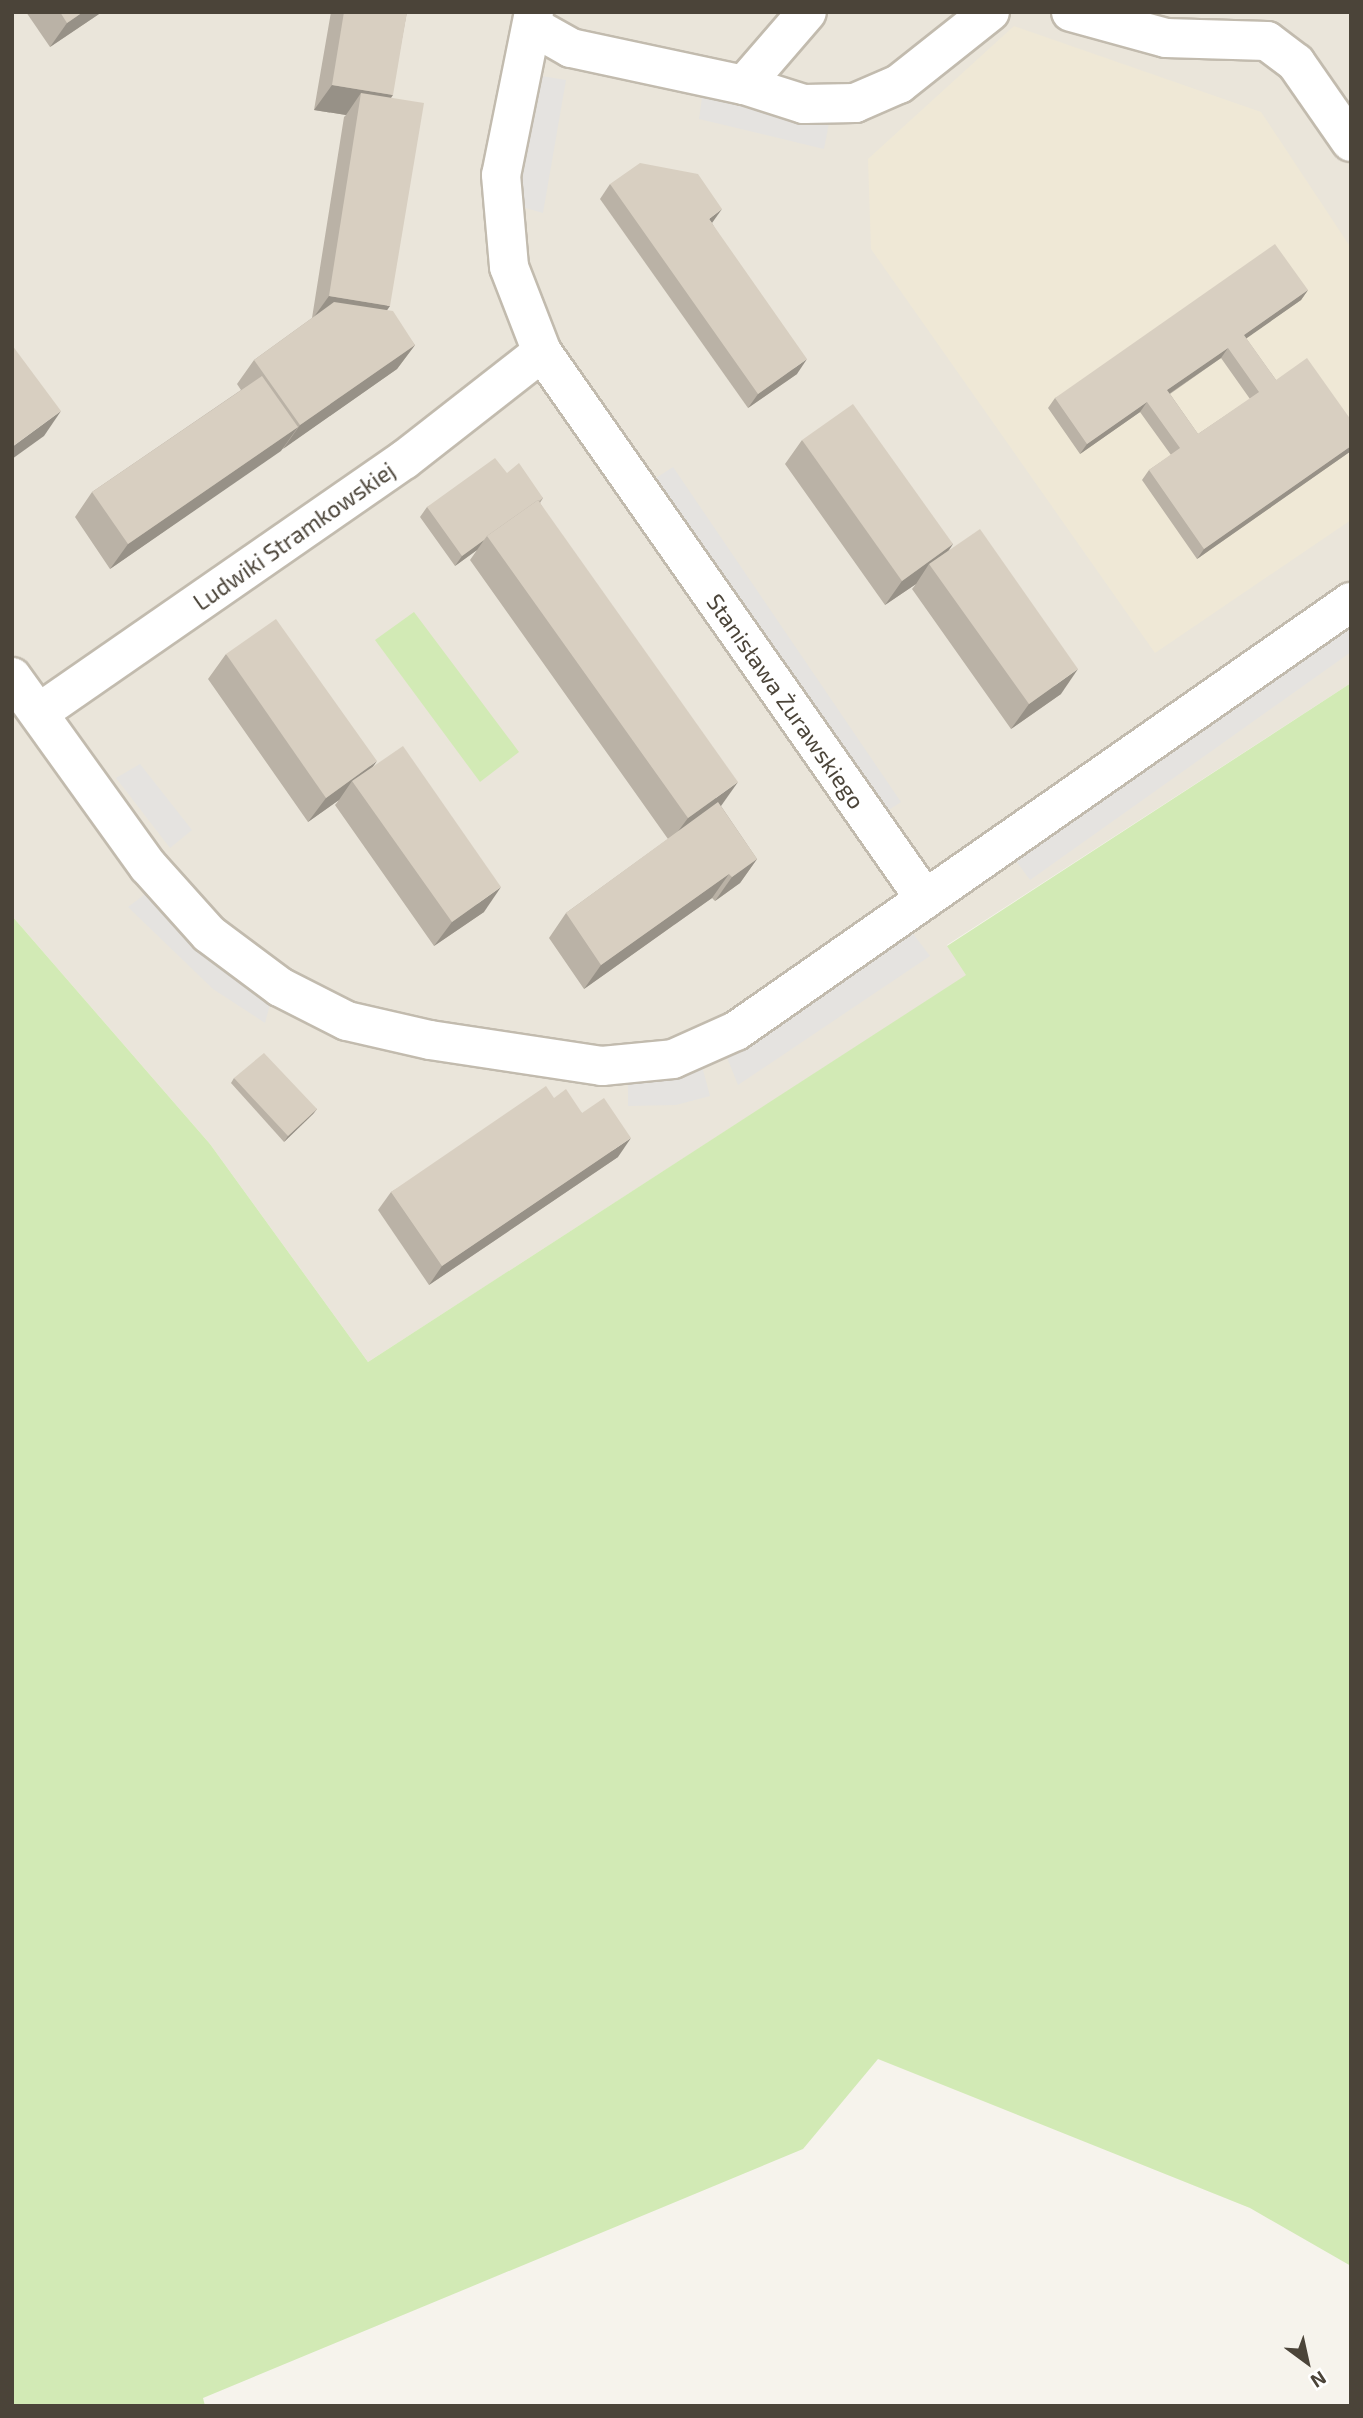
<!DOCTYPE html>
<html>
<head>
<meta charset="utf-8">
<style>
  body { margin:0 }
  #map { position:relative; width:1363px; height:2418px; overflow:hidden; background:#f6f3ec; font-family:"Exo 2",sans-serif }
  div>[style] { position:absolute }
  [style*='--x'] { left:calc(var(--x)*1px); top:calc(var(--y)*1px); width:calc(var(--w)*1px); rotate:calc(var(--a)*1deg) }
  .residential>* { inset:0; background:#eae5da }
  .education>* { inset:0; background:#efe8d6 }
  .green>* { inset:0; background:#d2eab5 }
  .parking>* { inset:0; background:#e5e3e0 }
  .roads { filter:drop-shadow(2px 0 #c2bbae) drop-shadow(-2px 0 #c2bbae) drop-shadow(0 2px #c2bbae) drop-shadow(0 -2px #c2bbae) }
  .minor>* { height:38px; margin:-19px; padding:0 19px; transform-origin:19px; border-radius:19px; background:#fff }
  .wall>* { inset:0; background:#bab2a6 }
  .shaded-wall>* { inset:0; background:#979187 }
  .building>* { inset:0; background:#d8cfc1 }
  span { translate:-50% -50%; white-space:nowrap; text-align:center; line-height:1.15; -webkit-text-stroke:5px #fff; paint-order:stroke }
  .street-label { font-size:23px; color:#4b4439 }
  .frame { position:absolute; inset:0; border:14px solid #4b4439; pointer-events:none }
  .north { position:absolute; left:1272px; top:2327px; width:70px; height:70px; -webkit-text-stroke:5px #fff; paint-order:stroke; rotate:147deg; font-size:19px; font-weight:700; line-height:28px; text-align:center; color:#4b4439 }
  .north::after { content:''; display:block; margin:auto; width:24px; height:32px; background:#4b4439; clip-path:polygon(50% 0,100% 100%,50% 72%,0 100%) }
</style>
</head>
<body>
<div id="map">
  <div class="residential">
    <i style="clip-path:polygon(12px 12px,1351px 12px,1351px 683px,947px 945px,967px 975px,368px 1362px,210px 1144px,12px 916px)"></i>
  </div>
  <div class="education">
    <i style="clip-path:polygon(1014px 26px,1261px 112px,1351px 248px,1351px 520px,1155px 653px,871px 249px,868px 159px)"></i>
  </div>
  <div class="green">
    <i style="clip-path:polygon(414px 612px,519px 752px,480px 782px,375px 640px)"></i>
    <i style="clip-path:polygon(1351px 683px,1351px 2266px,1250px 2208px,878px 2059px,803px 2149px,203px 2398px,205px 2406px,12px 2406px,12px 916px,210px 1144px,368px 1362px,966px 975px,947px 946px)"></i>
  </div>
  <div class="parking">
    <i style="clip-path:polygon(535px 75px,566px 80px,543px 213px,519px 206px)"></i>
    <i style="clip-path:polygon(703px 90px,830px 118px,824px 149px,699px 119px)"></i>
    <i style="clip-path:polygon(673px 467px,901px 802px,884px 813px,656px 478px)"></i>
    <i style="clip-path:polygon(1351px 618px,1351px 652px,1030px 880px,1013px 857px)"></i>
    <i style="clip-path:polygon(140px 764px,192px 830px,170px 848px,116px 778px)"></i>
    <i style="clip-path:polygon(152px 889px,272px 997px,265px 1023px,213px 989px,128px 907px)"></i>
    <i style="clip-path:polygon(911px 931px,930px 956px,738px 1085px,726px 1055px)"></i>
    <i style="clip-path:polygon(702px 1066px,710px 1096px,676px 1105px,628px 1106px,628px 1077px)"></i>
  </div>
  <div class="roads">
    <div class="minor">
      <i style="--x:534;--y:12;--w:166;--a:101.4"></i>
      <i style="--x:501;--y:175;--w:92;--a:85"></i>
      <i style="--x:509;--y:267;--w:91;--a:68.8"></i>
      <i style="--x:542;--y:352;--w:668;--a:55"></i>
      <i style="--x:1071;--y:12;--w:98;--a:15.3"></i>
      <i style="--x:1166;--y:38;--w:101;--a:1.7"></i>
      <i style="--x:1267;--y:41;--w:36;--a:37"></i>
      <i style="--x:1296;--y:63;--w:96;--a:55.2"></i>
      <i style="--x:532;--y:26;--w:45;--a:29.4"></i>
      <i style="--x:571;--y:48;--w:177;--a:12.1"></i>
      <i style="--x:744;--y:85;--w:63;--a:17.6"></i>
      <i style="--x:804;--y:104;--w:51;--a:-1.1"></i>
      <i style="--x:855;--y:103;--w:48;--a:-23.4"></i>
      <i style="--x:899;--y:84;--w:116;--a:-38.4"></i>
      <i style="--x:744;--y:85;--w:96;--a:-49.2"></i>
      <i style="--x:12;--y:677;--w:233;--a:54.3"></i>
      <i style="--x:148;--y:866;--w:91;--a:48.1"></i>
      <i style="--x:209;--y:934;--w:89;--a:36.7"></i>
      <i style="--x:280;--y:987;--w:75;--a:26.9"></i>
      <i style="--x:347;--y:1021;--w:85;--a:12.9"></i>
      <i style="--x:430;--y:1040;--w:174;--a:8.6"></i>
      <i style="--x:602;--y:1066;--w:71;--a:-5.6"></i>
      <i style="--x:673;--y:1059;--w:69;--a:-24"></i>
      <i style="--x:736;--y:1031;--w:750;--a:-34.9"></i>
      <i style="--x:40;--y:712;--w:443;--a:-34.7"></i>
      <i style="--x:404;--y:460;--w:175;--a:-38"></i>
    </div>
  </div>
  <div class="wall">
    <i style="clip-path:polygon(26px 12px,102px 12px,50px 47px)"></i>
    <i style="clip-path:polygon(331px 12px,407px 12px,391px 97px,387px 311px,415px 345px,397px 369px,110px 569px,75px 517px,92px 492px,241px 390px,237px 384px,254px 360px,312px 318px,344px 117px,346px 115px,314px 110px)"></i>
    <i style="clip-path:polygon(610px 184px,712px 223px,797px 374px,748px 408px,600px 199px)"></i>
    <i style="clip-path:polygon(evenodd,1308px 290px,1301px 300px,1246px 338px,1276px 380px,1351px 420px,1351px 451px,1197px 559px,1142px 480px,1149px 470px,1171px 455px,1140px 412px,1080px 454px,1048px 408px,1055px 398px,1308px 290px,1221px 358px,1250px 399px,1198px 434px,1170px 394px,1221px 358px)"></i>
    <i style="clip-path:polygon(802px 440px,953px 544px,949px 550px,1061px 694px,1011px 729px,912px 589px,916px 584px,885px 605px,785px 464px)"></i>
    <i style="clip-path:polygon(507px 473px,543px 498px,540px 503px,721px 806px,757px 859px,740px 883px,715px 901px,712px 898px,584px 989px,549px 938px,566px 913px,668px 839px,470px 560px,477px 550px,455px 566px,420px 517px,427px 507px)"></i>
    <i style="clip-path:polygon(226px 654px,372px 767px,484px 912px,434px 946px,335px 805px,339px 800px,308px 822px,208px 679px)"></i>
    <i style="clip-path:polygon(234px 1078px,317px 1109px,313px 1114px,284px 1142px,231px 1083px)"></i>
    <i style="clip-path:polygon(554px 1098px,582px 1113px,618px 1157px,429px 1285px,378px 1210px,391px 1192px)"></i>
  </div>
  <div class="shaded-wall">
    <i style="clip-path:polygon(83px 12px,102px 12px,50px 47px,67px 23px)"></i>
    <i style="clip-path:polygon(332px 85px,393px 95px,376px 120px,361px 93px,346px 115px,314px 110px)"></i>
    <i style="clip-path:polygon(722px 209px,712px 223px,709px 219px)"></i>
    <i style="clip-path:polygon(1308px 290px,1301px 300px,1237px 345px,1244px 335px)"></i>
    <i style="clip-path:polygon(329px 296px,390px 306px,373px 331px,311px 321px)"></i>
    <i style="clip-path:polygon(415px 345px,397px 369px,283px 449px,300px 425px)"></i>
    <i style="clip-path:polygon(1228px 348px,1221px 358px,1160px 400px,1167px 390px)"></i>
    <i style="clip-path:polygon(807px 359px,797px 374px,748px 408px,758px 394px)"></i>
    <i style="clip-path:polygon(1147px 402px,1140px 412px,1080px 454px,1087px 444px)"></i>
    <i style="clip-path:polygon(61px 411px,44px 436px,12px 459px,12px 447px)"></i>
    <i style="clip-path:polygon(298px 427px,281px 451px,110px 569px,128px 544px)"></i>
    <i style="clip-path:polygon(1351px 446px,1351px 451px,1197px 559px,1204px 549px)"></i>
    <i style="clip-path:polygon(484px 540px,477px 550px,455px 566px,462px 556px)"></i>
    <i style="clip-path:polygon(953px 544px,936px 569px,929px 564px,916px 584px,885px 605px,902px 581px)"></i>
    <i style="clip-path:polygon(1078px 669px,1061px 694px,1011px 729px,1029px 704px)"></i>
    <i style="clip-path:polygon(377px 761px,360px 785px,352px 781px,339px 800px,308px 822px,326px 798px)"></i>
    <i style="clip-path:polygon(738px 782px,721px 806px,670px 842px,688px 818px)"></i>
    <i style="clip-path:polygon(757px 859px,740px 883px,715px 901px,732px 877px)"></i>
    <i style="clip-path:polygon(729px 874px,712px 898px,584px 989px,601px 965px)"></i>
    <i style="clip-path:polygon(501px 887px,484px 912px,434px 946px,452px 922px)"></i>
    <i style="clip-path:polygon(317px 1109px,313px 1114px,284px 1142px,288px 1136px)"></i>
    <i style="clip-path:polygon(631px 1138px,618px 1157px,429px 1285px,442px 1266px)"></i>
  </div>
  <div class="building">
    <i style="clip-path:polygon(60px 12px,83px 12px,67px 23px)"></i>
    <i style="clip-path:polygon(344px 12px,407px 12px,393px 95px,332px 85px)"></i>
    <i style="clip-path:polygon(361px 93px,424px 103px,390px 306px,329px 296px)"></i>
    <i style="clip-path:polygon(640px 163px,698px 174px,722px 209px,709px 219px,807px 359px,758px 394px,610px 184px)"></i>
    <i style="clip-path:polygon(evenodd,1275px 244px,1308px 290px,1244px 335px,1276px 380px,1307px 358px,1351px 420px,1351px 446px,1204px 549px,1149px 470px,1180px 448px,1147px 402px,1087px 444px,1055px 398px,1275px 244px,1228px 348px,1259px 392px,1198px 434px,1167px 390px,1228px 348px)"></i>
    <i style="clip-path:polygon(334px 302px,393px 311px,415px 345px,300px 425px,254px 360px)"></i>
    <i style="clip-path:polygon(12px 345px,61px 411px,12px 447px)"></i>
    <i style="clip-path:polygon(262px 376px,298px 427px,128px 544px,92px 492px)"></i>
    <i style="clip-path:polygon(853px 404px,953px 544px,902px 581px,802px 440px)"></i>
    <i style="clip-path:polygon(495px 458px,507px 473px,519px 463px,543px 498px,539px 501px,538px 500px,487px 536px,484px 540px,462px 556px,427px 507px)"></i>
    <i style="clip-path:polygon(538px 500px,738px 782px,688px 818px,487px 536px)"></i>
    <i style="clip-path:polygon(980px 529px,1078px 669px,1029px 704px,929px 564px)"></i>
    <i style="clip-path:polygon(276px 619px,377px 761px,326px 798px,226px 654px)"></i>
    <i style="clip-path:polygon(403px 746px,501px 887px,452px 922px,352px 781px)"></i>
    <i style="clip-path:polygon(718px 802px,757px 859px,732px 877px,729px 874px,601px 965px,566px 913px)"></i>
    <i style="clip-path:polygon(264px 1053px,317px 1109px,288px 1136px,234px 1078px)"></i>
    <i style="clip-path:polygon(546px 1086px,554px 1098px,566px 1089px,582px 1113px,604px 1098px,631px 1138px,442px 1266px,391px 1192px)"></i>
  </div>
  <div class="street-label">
    <span style="left:294px;top:536px;rotate:-35deg">Ludwiki Stramkowskiej</span>
    <span style="left:786px;top:701px;rotate:55deg">Stanisława Żurawskiego</span>
  </div>
  <div class="frame"></div>
  <div class="north">N</div>
</div>
</body>
</html>
